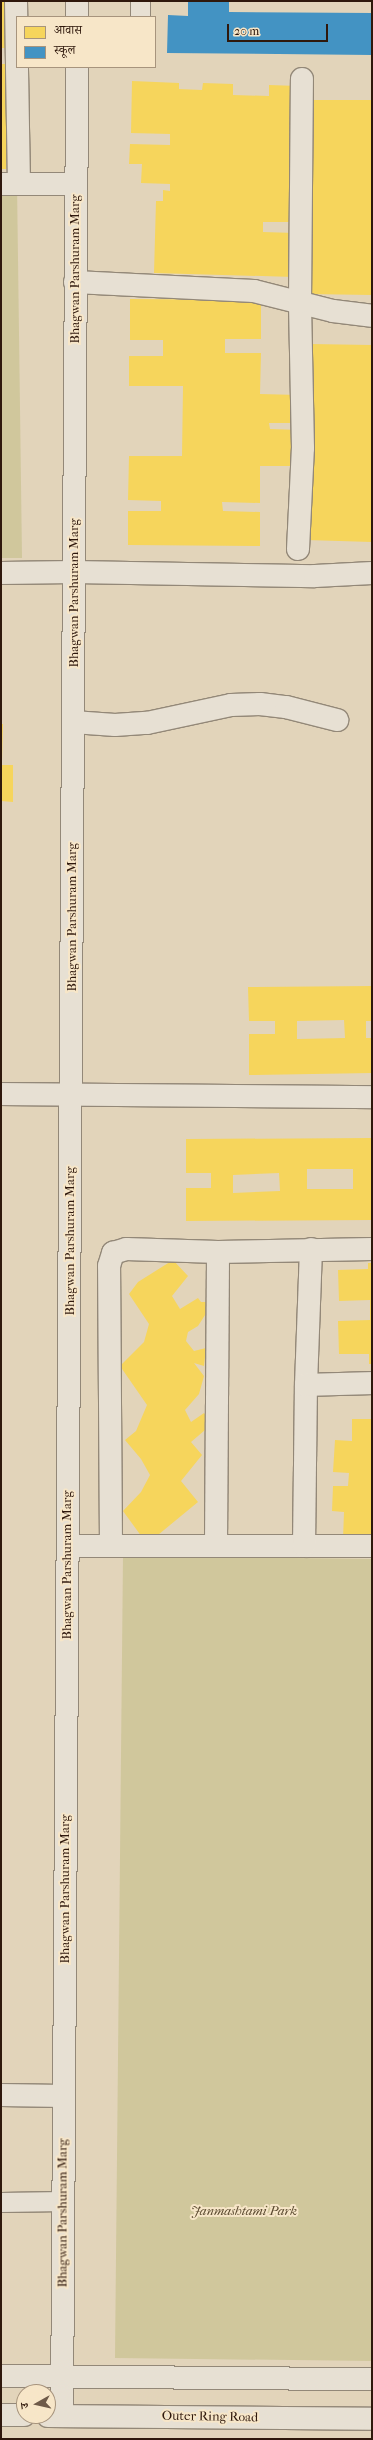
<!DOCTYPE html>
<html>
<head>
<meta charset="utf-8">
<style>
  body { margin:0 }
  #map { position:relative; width:373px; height:2440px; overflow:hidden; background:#e2d4ba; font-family:"IM FELL French Canon","Noto Serif Devanagari",serif }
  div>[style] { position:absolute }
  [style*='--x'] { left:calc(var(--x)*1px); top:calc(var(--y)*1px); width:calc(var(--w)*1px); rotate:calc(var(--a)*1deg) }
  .green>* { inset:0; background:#d0c79c }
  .homes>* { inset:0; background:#f6d55c }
  .schools>* { inset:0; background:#4393c3 }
  .roads { filter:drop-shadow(1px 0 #938878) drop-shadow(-1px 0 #938878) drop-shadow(0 1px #938878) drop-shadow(0 -1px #938878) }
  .service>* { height:19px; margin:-9.5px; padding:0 9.5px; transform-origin:9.5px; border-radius:9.5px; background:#e7e0d3 }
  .minor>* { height:22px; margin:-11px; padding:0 11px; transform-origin:11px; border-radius:11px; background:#e7e0d3 }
  .tertiary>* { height:22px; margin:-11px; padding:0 11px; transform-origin:11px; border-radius:11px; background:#e7e0d3 }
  span { translate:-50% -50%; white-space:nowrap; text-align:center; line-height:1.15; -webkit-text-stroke:4px #f7e6c8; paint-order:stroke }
  .street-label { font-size:13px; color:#2f180c }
  .park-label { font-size:13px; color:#5b4a30; font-style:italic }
  .frame { position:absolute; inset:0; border:2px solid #2f180c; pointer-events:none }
  .legend { position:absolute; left:16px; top:16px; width:140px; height:52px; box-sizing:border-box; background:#f7e6c8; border:1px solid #a7947d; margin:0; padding:5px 7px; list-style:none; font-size:12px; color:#2f180c }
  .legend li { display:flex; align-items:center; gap:8px; height:20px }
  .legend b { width:20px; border:1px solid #a7947d }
  .north { position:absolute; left:16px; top:2384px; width:40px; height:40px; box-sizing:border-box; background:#f7e6c8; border:1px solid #a7947d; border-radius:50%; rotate:262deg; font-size:11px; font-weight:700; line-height:16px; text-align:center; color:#2f180c }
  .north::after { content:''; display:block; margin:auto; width:14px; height:18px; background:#6e5a49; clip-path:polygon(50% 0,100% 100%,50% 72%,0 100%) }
  .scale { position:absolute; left:227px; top:24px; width:101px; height:18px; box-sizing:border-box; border:2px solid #2f180c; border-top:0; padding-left:5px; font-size:12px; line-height:14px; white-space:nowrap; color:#2f180c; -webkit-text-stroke:3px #f7e6c8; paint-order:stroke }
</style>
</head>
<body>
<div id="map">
  <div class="green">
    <i style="clip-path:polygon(1px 184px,17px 184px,22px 558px,1px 558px)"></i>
    <i style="clip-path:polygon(123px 1556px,372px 1559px,372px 2361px,115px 2358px)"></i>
  </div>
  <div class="homes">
    <i style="clip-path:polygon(1px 1px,10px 1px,9px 48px,1px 48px)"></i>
    <i style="clip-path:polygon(1px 64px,8px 64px,6px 169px,1px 169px)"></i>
    <i style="clip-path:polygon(132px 81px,179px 83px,179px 89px,202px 90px,203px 83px,233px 84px,233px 95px,269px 96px,269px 85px,298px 86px,294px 222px,263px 222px,263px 232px,295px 233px,294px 277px,154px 273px,156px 201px,163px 201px,163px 190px,170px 191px,170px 184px,141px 183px,142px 164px,129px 164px,130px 144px,170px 145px,170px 134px,131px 133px)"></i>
    <i style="clip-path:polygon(307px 100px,372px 100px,372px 295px,307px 294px)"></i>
    <i style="clip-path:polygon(130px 299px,261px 300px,261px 339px,225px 339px,225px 353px,261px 353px,260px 394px,299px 395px,299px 423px,269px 423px,270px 429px,299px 430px,299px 466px,260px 466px,260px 503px,222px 502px,223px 511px,260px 512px,260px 546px,128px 545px,128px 511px,161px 511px,161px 501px,128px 500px,129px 456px,182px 456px,183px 386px,129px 386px,129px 356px,163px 356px,163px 340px,130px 340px)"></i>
    <i style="clip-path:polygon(310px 344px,372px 345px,372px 542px,306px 540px)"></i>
    <i style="clip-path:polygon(1px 724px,3px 724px,2px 761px,1px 761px)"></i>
    <i style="clip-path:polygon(1px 765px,13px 765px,13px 802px,1px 801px)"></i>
    <i style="clip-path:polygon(evenodd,372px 986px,372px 1021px,366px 1021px,366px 1038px,372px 1038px,372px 1073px,249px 1075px,249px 1034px,275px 1034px,275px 1021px,249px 1021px,248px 987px,372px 986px,344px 1020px,345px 1038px,297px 1039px,297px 1021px,344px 1020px)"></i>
    <i style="clip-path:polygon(evenodd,372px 1138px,372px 1220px,186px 1221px,186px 1188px,211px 1188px,211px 1173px,186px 1173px,186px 1139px,372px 1138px,307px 1169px,353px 1169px,353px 1189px,307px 1189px,307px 1169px,372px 1138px,279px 1173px,280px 1191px,233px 1193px,233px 1175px,279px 1173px)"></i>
    <i style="clip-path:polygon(173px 1260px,188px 1276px,172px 1296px,180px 1309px,198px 1298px,201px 1302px,206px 1302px,207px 1312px,198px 1326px,188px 1332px,186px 1341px,194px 1351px,206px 1348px,204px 1366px,194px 1363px,204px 1376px,199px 1394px,185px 1410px,191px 1422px,204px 1413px,212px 1424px,191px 1442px,202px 1455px,181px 1481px,198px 1502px,147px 1544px,123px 1511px,141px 1492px,150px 1475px,141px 1459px,125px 1440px,136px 1431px,147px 1405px,120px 1366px,144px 1342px,149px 1324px,129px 1294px,138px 1282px)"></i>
    <i style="clip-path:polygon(368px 1263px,372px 1263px,372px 1364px,369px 1364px,369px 1354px,339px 1354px,338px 1321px,370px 1320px,370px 1300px,339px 1301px,338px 1270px,368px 1269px)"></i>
    <i style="clip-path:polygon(352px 1419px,372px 1419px,372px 1540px,343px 1539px,344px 1512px,332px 1511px,333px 1486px,348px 1486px,349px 1473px,333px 1472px,335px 1440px,352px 1441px)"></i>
  </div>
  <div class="schools">
    <i style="clip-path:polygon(188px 1px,229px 1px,229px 12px,372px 13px,372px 55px,167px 53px,168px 15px,188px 16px)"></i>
  </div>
  <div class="roads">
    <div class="service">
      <i style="--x:140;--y:1;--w:16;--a:90"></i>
      <i style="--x:1;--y:2202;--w:62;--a:-0.9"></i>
    </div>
    <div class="minor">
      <i style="--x:16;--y:1;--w:65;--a:89.1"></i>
      <i style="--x:1;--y:184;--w:18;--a:0"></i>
      <i style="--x:19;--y:184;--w:117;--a:-91"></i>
      <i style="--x:19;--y:184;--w:57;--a:0"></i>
      <i style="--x:75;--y:282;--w:179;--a:2.9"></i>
      <i style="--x:254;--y:291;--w:81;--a:14.2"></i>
      <i style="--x:333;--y:311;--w:39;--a:7"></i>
      <i style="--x:298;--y:549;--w:101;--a:-87.2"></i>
      <i style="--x:303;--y:448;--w:146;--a:-91.2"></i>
      <i style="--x:300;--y:302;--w:223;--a:-89.5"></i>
      <i style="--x:1;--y:573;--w:73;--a:-0.8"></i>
      <i style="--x:74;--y:572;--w:241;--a:1"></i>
      <i style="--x:315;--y:576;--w:57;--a:-3"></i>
      <i style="--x:73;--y:722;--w:42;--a:4.1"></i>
      <i style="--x:115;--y:725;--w:32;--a:-4"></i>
      <i style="--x:147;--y:723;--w:86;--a:-12.1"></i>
      <i style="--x:231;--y:705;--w:29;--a:-2"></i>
      <i style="--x:260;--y:704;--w:26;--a:7"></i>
      <i style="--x:286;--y:707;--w:53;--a:14.3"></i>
      <i style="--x:1;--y:1094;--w:371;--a:0.5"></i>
      <i style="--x:306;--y:1385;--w:136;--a:-87.9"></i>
      <i style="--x:216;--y:1544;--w:292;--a:-89.6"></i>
      <i style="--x:111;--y:1545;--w:279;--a:-90.4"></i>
      <i style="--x:109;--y:1266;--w:14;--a:-73"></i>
      <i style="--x:113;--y:1253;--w:14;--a:-17"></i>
      <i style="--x:126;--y:1249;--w:92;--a:1.9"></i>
      <i style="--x:218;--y:1252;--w:154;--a:-1.1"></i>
      <i style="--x:68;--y:1546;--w:304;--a:0"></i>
      <i style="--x:304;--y:1546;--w:161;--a:-89.3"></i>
      <i style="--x:306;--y:1385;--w:66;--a:-1.7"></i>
      <i style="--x:1;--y:2095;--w:63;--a:0.9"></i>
    </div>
    <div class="tertiary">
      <i style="--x:77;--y:17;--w:16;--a:-90"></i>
      <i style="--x:1;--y:2376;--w:371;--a:0.5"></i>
      <i style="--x:1;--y:2415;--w:23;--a:0"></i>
      <i style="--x:48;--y:2416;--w:324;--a:0.5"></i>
      <i style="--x:62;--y:2416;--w:2349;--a:-89.63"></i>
    </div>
  </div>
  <div class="street-label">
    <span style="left:75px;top:269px;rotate:-90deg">Bhagwan Parshuram Marg</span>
    <span style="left:74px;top:593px;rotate:-90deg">Bhagwan Parshuram Marg</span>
    <span style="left:72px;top:917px;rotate:-90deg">Bhagwan Parshuram Marg</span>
    <span style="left:70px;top:1241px;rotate:-90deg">Bhagwan Parshuram Marg</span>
    <span style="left:67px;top:1565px;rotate:-90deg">Bhagwan Parshuram Marg</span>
    <span style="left:65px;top:1889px;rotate:-90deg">Bhagwan Parshuram Marg</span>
    <span style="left:63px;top:2213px;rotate:-90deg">Bhagwan Parshuram Marg</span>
    <span style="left:210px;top:2417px;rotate:1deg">Outer Ring Road</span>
  </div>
  <div class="park-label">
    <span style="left:244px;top:2211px">Janmashtami Park</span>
  </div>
  <div class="frame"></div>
  <ul class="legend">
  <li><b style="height:11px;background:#f6d55c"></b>आवास</li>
  <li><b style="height:11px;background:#4393c3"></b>स्कूल</li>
  </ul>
  <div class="north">उ</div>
  <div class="scale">20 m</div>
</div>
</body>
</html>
